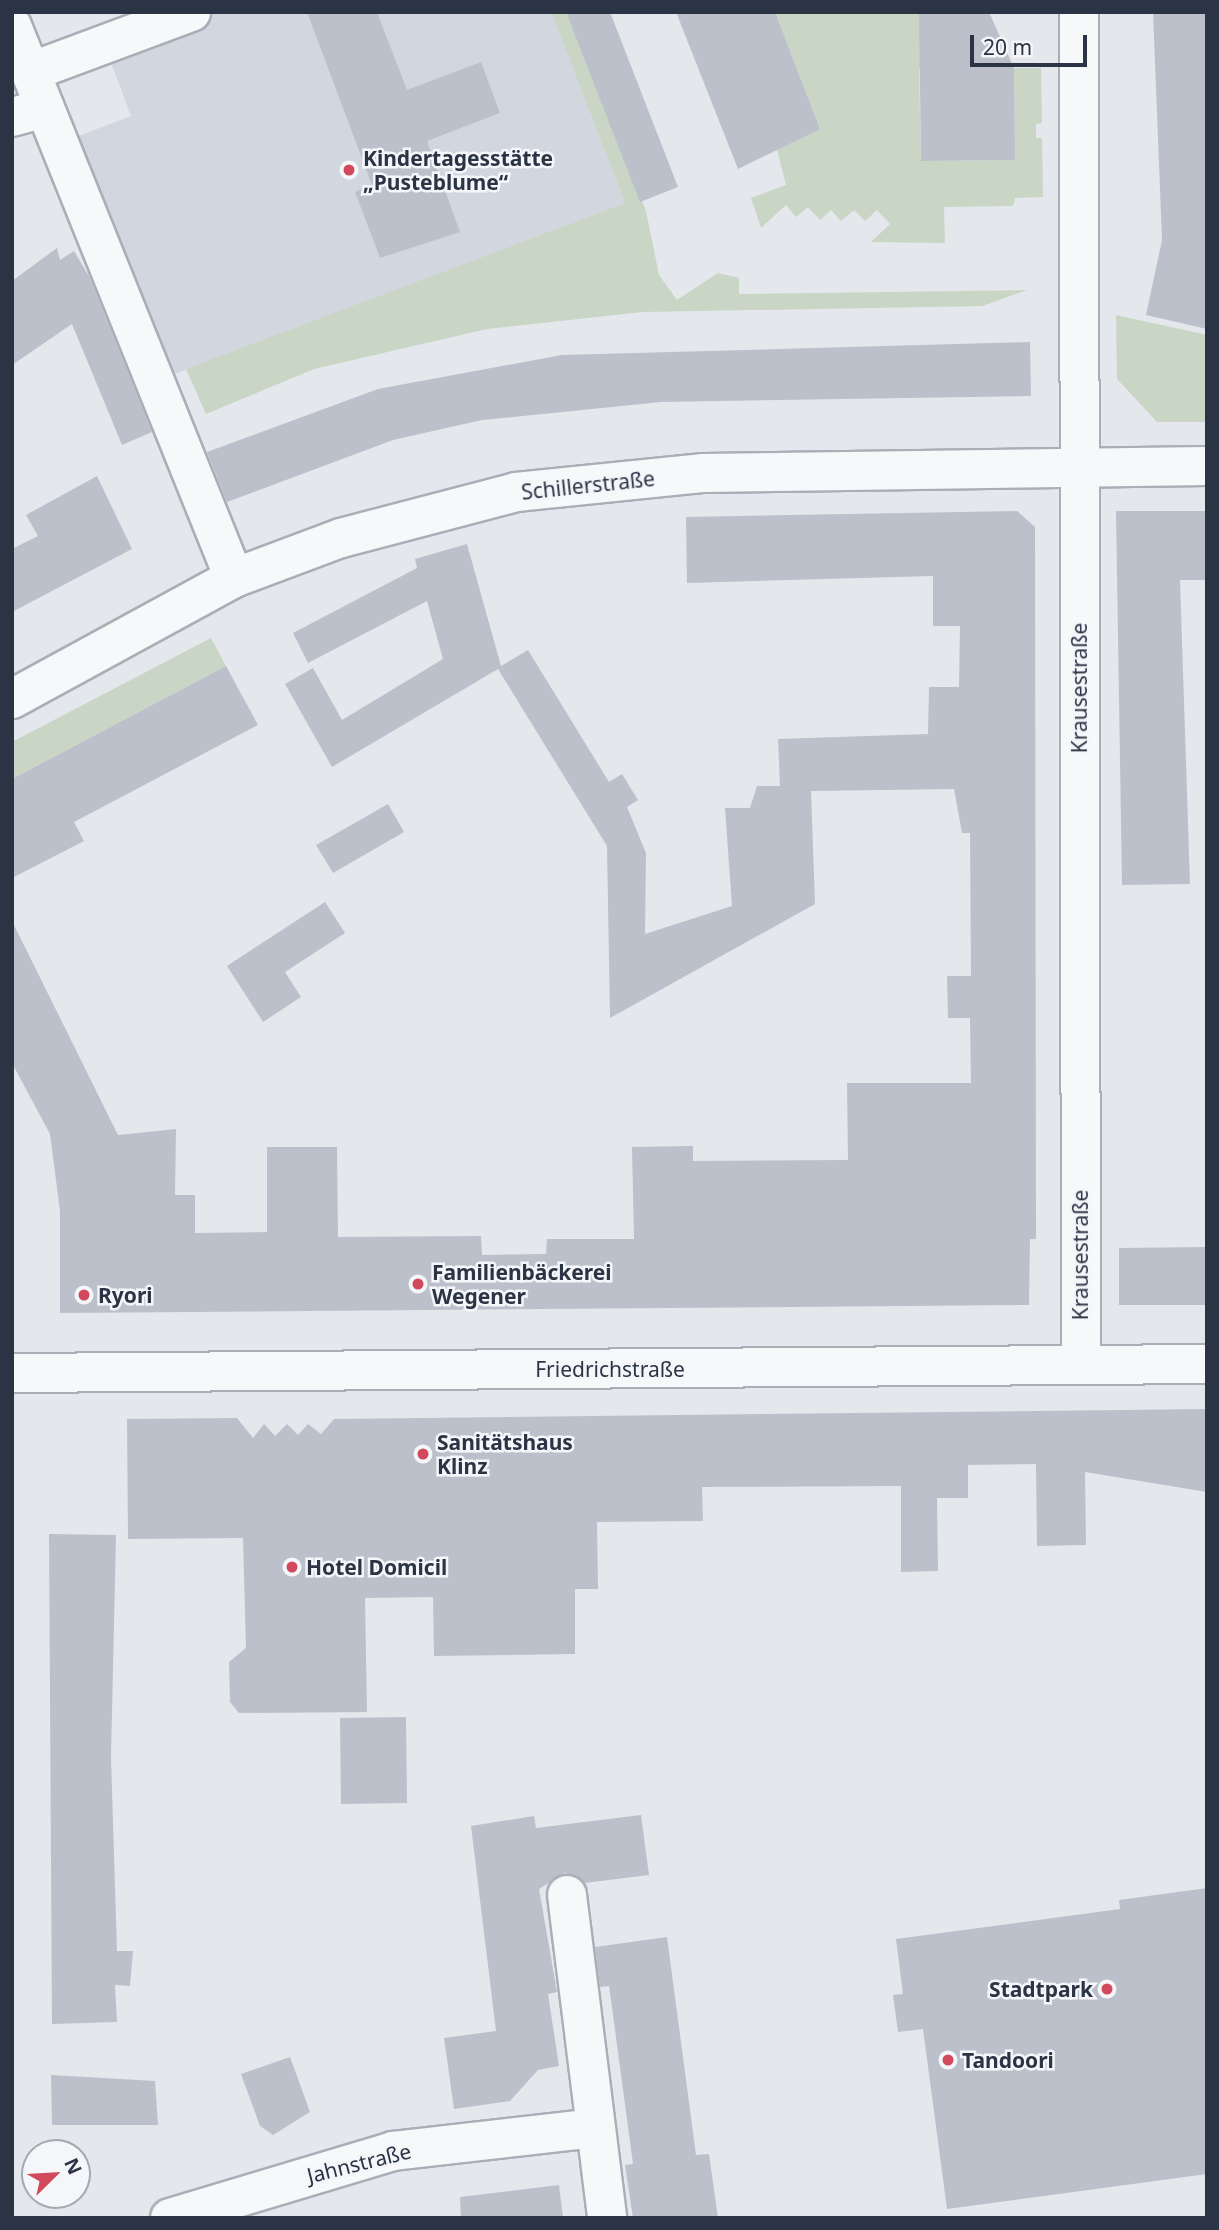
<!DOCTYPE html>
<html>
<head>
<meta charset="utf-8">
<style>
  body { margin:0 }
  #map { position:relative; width:1219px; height:2230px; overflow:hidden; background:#e4e7ec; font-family:"Noto Sans",sans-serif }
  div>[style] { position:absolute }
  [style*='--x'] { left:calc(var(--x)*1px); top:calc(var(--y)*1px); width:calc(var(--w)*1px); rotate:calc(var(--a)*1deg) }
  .built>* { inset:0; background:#d2d6de }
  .green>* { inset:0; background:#c9d6c5 }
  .building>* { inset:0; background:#bbc0ca }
  .roads { filter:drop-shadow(2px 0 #a9aeb7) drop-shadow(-2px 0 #a9aeb7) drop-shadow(0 2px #a9aeb7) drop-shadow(0 -2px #a9aeb7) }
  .minor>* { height:38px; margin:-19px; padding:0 19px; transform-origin:19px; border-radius:19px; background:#f7f8fa }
  .dots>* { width:19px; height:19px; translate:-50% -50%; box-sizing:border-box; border:4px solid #f4f6f9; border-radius:50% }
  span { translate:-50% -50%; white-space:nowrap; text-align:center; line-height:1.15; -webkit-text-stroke:5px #f4f6f9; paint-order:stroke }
  .poi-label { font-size:21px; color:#2b3445; font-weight:700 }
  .left { translate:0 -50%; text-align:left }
  .right { translate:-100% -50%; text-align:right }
  .street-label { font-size:21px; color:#2b3445 }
  .frame { position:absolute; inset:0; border:14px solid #2b3445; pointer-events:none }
  .north { position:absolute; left:21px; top:2139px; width:70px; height:70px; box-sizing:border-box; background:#f4f6f9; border:2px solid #a4a8b1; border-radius:50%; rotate:66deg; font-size:19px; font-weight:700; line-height:28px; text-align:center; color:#2b3445 }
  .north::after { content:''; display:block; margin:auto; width:24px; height:32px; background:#d1495b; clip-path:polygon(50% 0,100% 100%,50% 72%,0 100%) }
  .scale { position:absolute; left:970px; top:35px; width:117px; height:32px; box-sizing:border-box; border:4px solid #2b3445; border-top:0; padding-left:9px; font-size:21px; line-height:24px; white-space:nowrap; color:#2b3445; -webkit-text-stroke:5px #f4f6f9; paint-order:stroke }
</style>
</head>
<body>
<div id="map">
  <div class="built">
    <i style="clip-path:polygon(155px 12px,551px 12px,625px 203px,169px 376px,73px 138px,131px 116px,100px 33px)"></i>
  </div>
  <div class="green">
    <i style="clip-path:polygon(551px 12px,566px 12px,646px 211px,659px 275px,677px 300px,718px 273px,739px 278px,739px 294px,1027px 290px,982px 306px,642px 312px,487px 329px,314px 369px,206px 414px,186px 369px,625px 203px)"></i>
    <i style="clip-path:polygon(775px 12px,919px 12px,919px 24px,975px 68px,919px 69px,921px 161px,1015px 160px,1014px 68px,1041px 68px,1042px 123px,1036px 124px,1036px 138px,1042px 138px,1043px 197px,1015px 198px,1013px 206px,944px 207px,945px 243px,871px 242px,890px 224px,877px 210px,865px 221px,854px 210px,841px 221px,831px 210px,820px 220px,808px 207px,796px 217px,786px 205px,761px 228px,751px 198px,786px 185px,776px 146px,820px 129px)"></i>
    <i style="clip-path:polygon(1116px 315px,1207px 335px,1207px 422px,1157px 422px,1117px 379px)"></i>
    <i style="clip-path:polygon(211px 638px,226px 666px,12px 779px,12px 742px)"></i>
  </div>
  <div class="building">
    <i style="clip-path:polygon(307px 12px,377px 12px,407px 90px,481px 62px,500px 113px,427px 141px,460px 232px,380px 258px,355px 192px,372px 185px)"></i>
    <i style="clip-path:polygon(566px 12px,610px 12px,678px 187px,640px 202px)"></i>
    <i style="clip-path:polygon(676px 12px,775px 12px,820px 129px,738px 169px)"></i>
    <i style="clip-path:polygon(919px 12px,989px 12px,1014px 68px,1015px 160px,921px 161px)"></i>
    <i style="clip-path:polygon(1153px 12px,1207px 12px,1207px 329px,1146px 315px,1162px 240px)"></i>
    <i style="clip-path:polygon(57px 248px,60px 260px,74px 251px,90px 278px,152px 432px,122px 445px,72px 324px,12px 365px,12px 281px)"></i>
    <i style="clip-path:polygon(1030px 342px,1031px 396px,661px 402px,482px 420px,393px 440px,227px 502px,207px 452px,378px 389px,562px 355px)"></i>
    <i style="clip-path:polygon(97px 476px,132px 549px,12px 612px,12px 549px,38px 536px,26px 515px)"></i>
    <i style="clip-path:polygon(1017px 511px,1035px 527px,1036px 1239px,1030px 1239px,1029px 1305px,60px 1313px,60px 1211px,50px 1134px,12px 1063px,12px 921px,118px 1135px,176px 1129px,175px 1195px,195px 1195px,195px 1233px,267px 1232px,267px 1147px,337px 1147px,338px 1237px,481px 1236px,482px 1255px,546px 1254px,547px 1239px,634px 1239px,632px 1147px,693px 1146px,693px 1161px,848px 1160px,847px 1083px,971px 1083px,970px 1018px,948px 1018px,947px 976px,971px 976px,970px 833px,962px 833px,954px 789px,811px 791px,815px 904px,610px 1018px,607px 846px,498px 669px,332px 767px,285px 684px,313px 668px,342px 720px,443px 659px,427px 601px,308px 663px,293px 633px,417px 568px,415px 559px,467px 544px,501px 666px,528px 650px,609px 782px,622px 774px,638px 800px,627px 807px,646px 853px,645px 934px,732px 906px,725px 808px,750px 808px,757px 786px,780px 786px,778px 739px,928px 734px,929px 687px,959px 687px,960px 626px,933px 626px,933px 576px,687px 583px,686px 517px)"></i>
    <i style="clip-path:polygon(1116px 511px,1207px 511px,1207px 580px,1180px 580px,1190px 884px,1122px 885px)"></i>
    <i style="clip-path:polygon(226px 666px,258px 725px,74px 822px,84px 841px,12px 878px,12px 779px)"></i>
    <i style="clip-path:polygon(388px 804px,404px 832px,333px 873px,316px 845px)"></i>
    <i style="clip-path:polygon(325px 902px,345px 933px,285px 972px,301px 997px,263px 1022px,227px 966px)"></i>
    <i style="clip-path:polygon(1207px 1247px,1207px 1305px,1119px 1305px,1119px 1248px)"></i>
    <i style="clip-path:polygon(1207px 1409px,1207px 1492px,1085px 1472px,1086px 1545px,1037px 1546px,1036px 1464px,968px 1465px,968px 1498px,937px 1498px,938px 1571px,901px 1572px,901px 1486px,702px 1487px,703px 1521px,597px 1522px,598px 1589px,575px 1589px,575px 1654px,434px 1656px,433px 1597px,365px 1598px,367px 1712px,239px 1713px,230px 1702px,229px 1662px,246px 1648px,243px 1538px,128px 1539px,127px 1419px,237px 1418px,253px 1438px,264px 1424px,275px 1436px,287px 1424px,298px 1435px,308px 1424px,321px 1434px,334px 1419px)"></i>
    <i style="clip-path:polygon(49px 1534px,116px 1535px,111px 1757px,117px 1951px,133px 1951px,130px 1986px,115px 1985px,117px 2022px,52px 2024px)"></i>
    <i style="clip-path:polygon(406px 1717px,407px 1803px,341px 1804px,340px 1718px)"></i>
    <i style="clip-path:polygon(641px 1815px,649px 1875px,585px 1883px,565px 1873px,539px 1889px,557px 1992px,548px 1994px,559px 2066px,538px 2070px,510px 2101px,454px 2109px,444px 2038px,496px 2031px,471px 1826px,534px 1816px,536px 1828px)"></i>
    <i style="clip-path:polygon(1207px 1888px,1207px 2174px,947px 2209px,923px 2029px,898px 2032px,893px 1995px,903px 1994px,896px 1939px,1120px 1909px,1119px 1900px)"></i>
    <i style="clip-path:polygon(667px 1937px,696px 2155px,709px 2154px,718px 2218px,633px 2218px,625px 2165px,633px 2164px,613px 2015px,609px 1986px,600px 1987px,595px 1947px)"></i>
    <i style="clip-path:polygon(290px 2057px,310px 2112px,273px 2135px,260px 2126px,241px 2074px)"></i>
    <i style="clip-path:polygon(51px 2075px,155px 2081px,158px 2125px,52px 2125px)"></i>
    <i style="clip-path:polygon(559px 2185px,563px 2218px,461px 2218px,460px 2197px)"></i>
  </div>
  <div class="roads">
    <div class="minor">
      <i style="--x:1079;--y:12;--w:1353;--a:89.92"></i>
      <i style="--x:12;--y:26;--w:595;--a:68.09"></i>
      <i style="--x:30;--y:72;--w:172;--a:-20.4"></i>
      <i style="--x:12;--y:117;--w:34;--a:-15"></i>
      <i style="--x:12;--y:699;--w:253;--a:-28.6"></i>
      <i style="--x:234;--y:578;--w:114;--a:-20.5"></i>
      <i style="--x:341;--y:538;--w:181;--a:-14.7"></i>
      <i style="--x:516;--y:492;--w:189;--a:-5.8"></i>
      <i style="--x:704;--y:473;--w:503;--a:-0.8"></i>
      <i style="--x:12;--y:1373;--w:1195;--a:-0.43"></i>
      <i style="--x:567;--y:1895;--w:325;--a:82.9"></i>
      <i style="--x:170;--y:2218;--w:233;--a:-16.7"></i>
      <i style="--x:393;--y:2151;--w:203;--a:-6.5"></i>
    </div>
  </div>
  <div class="dots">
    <i style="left:349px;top:170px;background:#d1495b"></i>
    <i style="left:418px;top:1284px;background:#d1495b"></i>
    <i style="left:84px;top:1295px;background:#d1495b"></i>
    <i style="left:423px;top:1454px;background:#d1495b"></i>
    <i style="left:292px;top:1567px;background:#d1495b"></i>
    <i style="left:1107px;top:1989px;background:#d1495b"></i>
    <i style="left:948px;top:2060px;background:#d1495b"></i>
  </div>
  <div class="poi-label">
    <span class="left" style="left:363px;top:170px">Kindertagesstätte<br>„Pusteblume“</span>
    <span class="left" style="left:432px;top:1284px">Familienbäckerei<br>Wegener</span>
    <span class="left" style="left:98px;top:1295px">Ryori</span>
    <span class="left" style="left:437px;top:1454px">Sanitätshaus<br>Klinz</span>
    <span class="left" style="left:306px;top:1567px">Hotel Domicil</span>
    <span class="right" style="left:1093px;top:1989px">Stadtpark</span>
    <span class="left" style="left:962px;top:2060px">Tandoori</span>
  </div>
  <div class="street-label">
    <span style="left:588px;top:485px;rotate:-6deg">Schillerstraße</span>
    <span style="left:1079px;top:688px;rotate:-90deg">Krausestraße</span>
    <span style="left:1080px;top:1255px;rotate:-90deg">Krausestraße</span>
    <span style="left:610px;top:1369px">Friedrichstraße</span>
    <span style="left:359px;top:2163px;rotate:-14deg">Jahnstraße</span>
  </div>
  <div class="frame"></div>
  <div class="north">N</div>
  <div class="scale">20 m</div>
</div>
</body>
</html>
